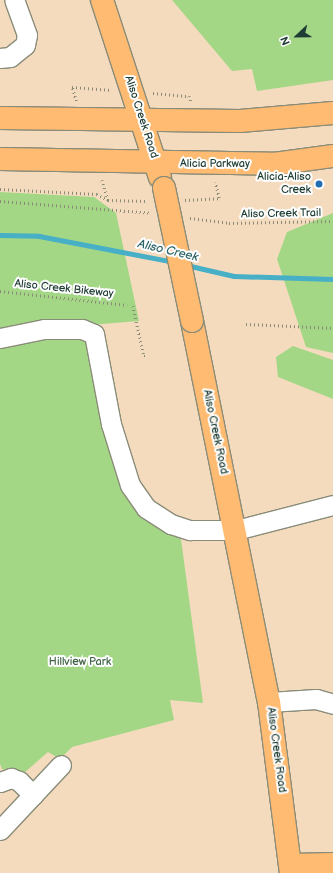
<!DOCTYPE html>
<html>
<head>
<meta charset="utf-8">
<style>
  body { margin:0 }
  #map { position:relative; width:333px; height:873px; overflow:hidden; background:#f4dbbe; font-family:"Balsamiq Sans",sans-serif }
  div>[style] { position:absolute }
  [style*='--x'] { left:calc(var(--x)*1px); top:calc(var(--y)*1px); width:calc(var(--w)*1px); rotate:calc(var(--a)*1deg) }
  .green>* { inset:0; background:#a3d786 }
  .stream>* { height:5px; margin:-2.5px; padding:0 2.5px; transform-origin:2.5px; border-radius:2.5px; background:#47afc6 }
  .path>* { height:2.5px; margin-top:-1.25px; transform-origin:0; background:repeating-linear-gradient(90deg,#8a8c79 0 1px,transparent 0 4px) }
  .roads { filter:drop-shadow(1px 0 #8a8c79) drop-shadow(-1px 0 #8a8c79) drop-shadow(0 1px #8a8c79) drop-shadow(0 -1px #8a8c79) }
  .minor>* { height:19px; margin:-9.5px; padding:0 9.5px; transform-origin:9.5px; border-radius:9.5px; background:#fff }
  .major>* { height:22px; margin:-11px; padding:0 11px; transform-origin:11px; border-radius:11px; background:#ffbb71 }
  .bridges { filter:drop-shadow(1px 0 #8a8c79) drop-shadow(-1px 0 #8a8c79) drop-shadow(0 1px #8a8c79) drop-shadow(0 -1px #8a8c79) }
  .major-bridge>* { height:22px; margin:-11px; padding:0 11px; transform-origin:11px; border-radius:11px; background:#ffbb71 }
  .dots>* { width:11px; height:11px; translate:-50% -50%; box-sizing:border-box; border:2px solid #fff; border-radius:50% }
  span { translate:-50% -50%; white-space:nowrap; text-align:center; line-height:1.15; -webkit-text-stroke:4px #fff; paint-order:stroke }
  .street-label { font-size:11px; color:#1f3d34 }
  .poi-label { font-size:11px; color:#1f3d34 }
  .right { translate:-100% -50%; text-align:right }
  .park-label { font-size:11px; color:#406448 }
  .water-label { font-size:12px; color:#2d6567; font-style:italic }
  .north { position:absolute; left:277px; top:16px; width:40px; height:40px; -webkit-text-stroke:3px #fff; paint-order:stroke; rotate:248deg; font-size:11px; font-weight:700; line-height:16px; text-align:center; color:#1f3d34 }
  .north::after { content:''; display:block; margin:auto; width:14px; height:18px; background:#1f3d34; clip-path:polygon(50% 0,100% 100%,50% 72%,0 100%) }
</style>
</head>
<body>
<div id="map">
  <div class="green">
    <i style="clip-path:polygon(172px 0,333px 0,333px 80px,257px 91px,252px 69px,232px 71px)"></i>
    <i style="clip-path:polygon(0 192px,94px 197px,116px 213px,139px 321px,89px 325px,134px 507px,181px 539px,203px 703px,170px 700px,174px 720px,72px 747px,60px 759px,48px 752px,24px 773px,2px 769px,0 764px)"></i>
    <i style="clip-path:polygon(333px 213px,333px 353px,306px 347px,277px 259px,287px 232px)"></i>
    <i style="clip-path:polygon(293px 346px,333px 360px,333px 399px,278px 377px,276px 357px)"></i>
  </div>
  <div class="stream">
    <i style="--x:0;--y:235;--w:39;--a:1"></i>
    <i style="--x:39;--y:236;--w:137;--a:10.9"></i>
    <i style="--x:186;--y:265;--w:49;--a:12.9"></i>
    <i style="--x:234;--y:276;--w:99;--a:1.7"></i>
  </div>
  <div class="path">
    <i style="--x:153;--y:93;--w:36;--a:5"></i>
    <i style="--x:189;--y:96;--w:6;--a:72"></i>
    <i style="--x:76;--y:101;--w:15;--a:-106"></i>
    <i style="--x:72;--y:87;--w:40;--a:4.3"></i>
    <i style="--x:102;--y:180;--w:21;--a:73"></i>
    <i style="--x:0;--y:189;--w:97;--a:3"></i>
    <i style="--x:97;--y:194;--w:13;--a:29"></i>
    <i style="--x:108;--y:200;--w:40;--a:1.4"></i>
    <i style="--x:185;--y:200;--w:34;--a:-3"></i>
    <i style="--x:219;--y:198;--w:16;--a:-104"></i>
    <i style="--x:0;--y:201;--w:151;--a:4.5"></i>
    <i style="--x:190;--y:218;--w:39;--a:7"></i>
    <i style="--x:229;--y:223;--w:104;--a:-1.1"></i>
    <i style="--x:0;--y:291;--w:128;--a:6.3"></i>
    <i style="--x:133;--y:306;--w:51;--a:77.6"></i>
    <i style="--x:144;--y:356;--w:4;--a:0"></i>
    <i style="--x:246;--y:324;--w:87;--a:2.6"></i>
  </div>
  <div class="roads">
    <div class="minor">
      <i style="--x:0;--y:58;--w:10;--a:-6"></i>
      <i style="--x:10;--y:57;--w:19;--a:-39"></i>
      <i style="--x:25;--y:45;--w:10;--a:-79"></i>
      <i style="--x:27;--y:35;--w:37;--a:-110"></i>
      <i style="--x:0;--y:338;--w:45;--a:-11.6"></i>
      <i style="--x:44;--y:329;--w:38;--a:0"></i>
      <i style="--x:82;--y:329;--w:13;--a:23"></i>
      <i style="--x:94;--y:334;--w:92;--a:79.3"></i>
      <i style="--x:111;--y:424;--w:64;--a:72.7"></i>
      <i style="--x:130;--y:485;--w:28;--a:55"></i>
      <i style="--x:146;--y:508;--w:30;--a:33"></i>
      <i style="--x:171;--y:524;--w:20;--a:18"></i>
      <i style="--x:190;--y:530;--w:46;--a:0"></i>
      <i style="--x:236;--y:530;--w:100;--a:-14.5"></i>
      <i style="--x:269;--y:702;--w:47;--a:-3.7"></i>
      <i style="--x:316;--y:699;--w:18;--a:16"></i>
      <i style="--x:0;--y:782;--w:12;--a:-20"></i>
      <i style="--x:11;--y:778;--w:9;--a:21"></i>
      <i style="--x:19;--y:781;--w:20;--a:45"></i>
      <i style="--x:0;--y:830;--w:89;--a:-46.8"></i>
    </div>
    <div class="major">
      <i style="--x:102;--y:0;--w:186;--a:71.9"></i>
      <i style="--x:0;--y:118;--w:240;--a:0.7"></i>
      <i style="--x:240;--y:121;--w:93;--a:-4.9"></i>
      <i style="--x:0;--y:159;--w:274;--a:1"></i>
      <i style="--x:274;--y:164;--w:60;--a:-7.7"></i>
      <i style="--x:192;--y:321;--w:389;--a:78.6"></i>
      <i style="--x:269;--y:702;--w:172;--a:82.7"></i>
      <i style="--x:291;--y:865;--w:42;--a:-1.4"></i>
    </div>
  </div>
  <div class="bridges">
    <div class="major-bridge">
      <i style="--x:164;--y:188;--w:136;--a:78.1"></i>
    </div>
  </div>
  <div class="dots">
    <i style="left:319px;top:184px;background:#1f6fb2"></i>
  </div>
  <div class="street-label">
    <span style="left:141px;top:117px;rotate:72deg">Aliso Creek Road</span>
    <span style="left:215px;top:164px">Alicia Parkway</span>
    <span style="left:281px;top:214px;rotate:-1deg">Aliso Creek Trail</span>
    <span style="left:64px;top:289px;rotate:6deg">Aliso Creek Bikeway</span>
    <span style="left:215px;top:432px;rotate:78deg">Aliso Creek Road</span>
    <span style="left:276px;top:750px;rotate:82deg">Aliso Creek Road</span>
  </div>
  <div class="poi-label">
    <span class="right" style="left:311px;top:184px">Alicia-Aliso<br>Creek</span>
  </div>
  <div class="park-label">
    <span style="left:80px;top:662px">Hillview Park</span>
  </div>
  <div class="water-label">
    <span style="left:168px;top:251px;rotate:13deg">Aliso Creek</span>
  </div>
  <div class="north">N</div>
</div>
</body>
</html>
